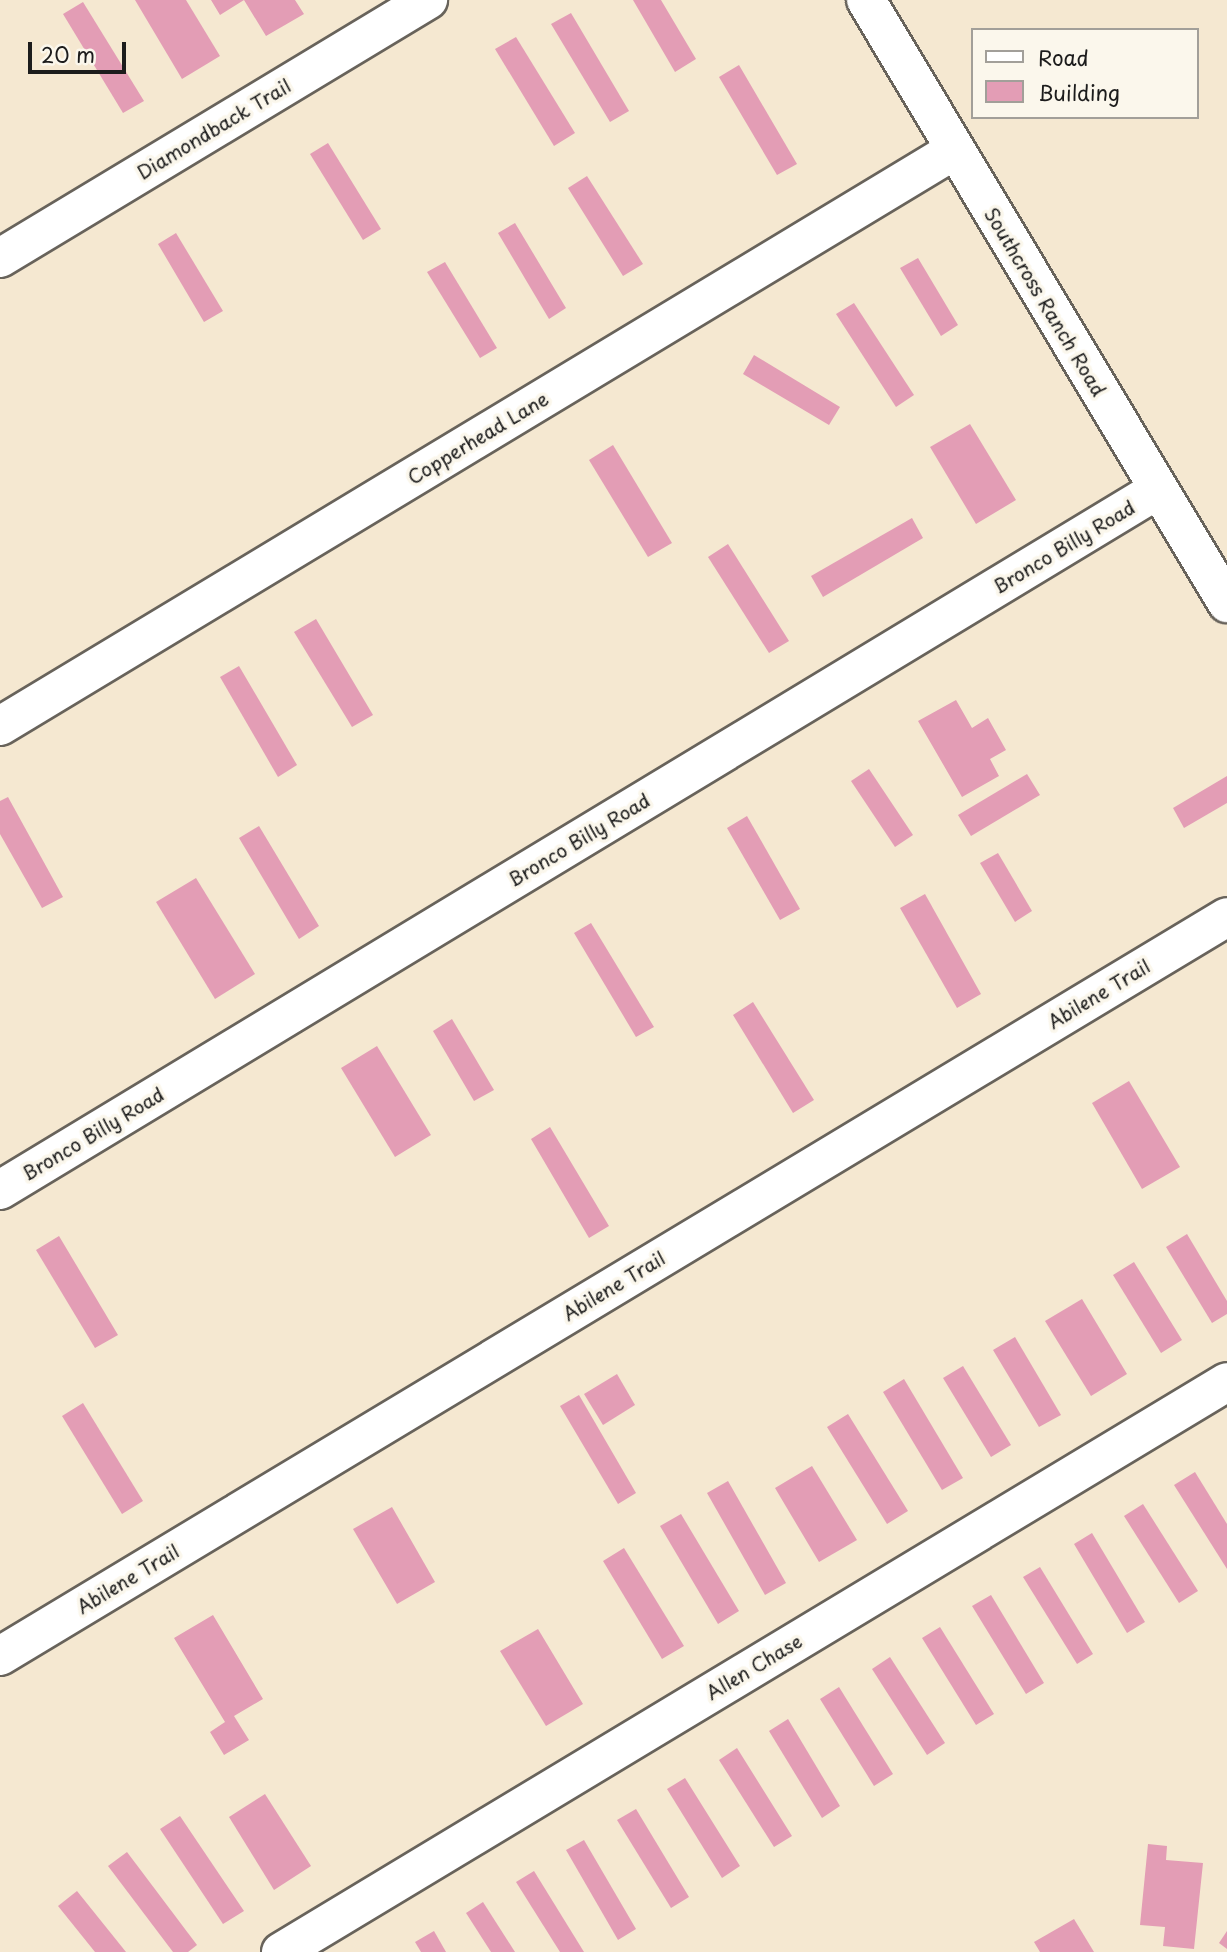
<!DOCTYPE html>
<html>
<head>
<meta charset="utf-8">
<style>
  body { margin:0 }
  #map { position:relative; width:1227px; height:1952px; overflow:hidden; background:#f5e8d1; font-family:"Playpen Sans",sans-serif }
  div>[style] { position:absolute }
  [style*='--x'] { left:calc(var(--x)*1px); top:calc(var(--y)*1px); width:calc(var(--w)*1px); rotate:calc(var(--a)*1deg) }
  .building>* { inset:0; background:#e39db5 }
  .roads { filter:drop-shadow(2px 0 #68635b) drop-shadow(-2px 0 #68635b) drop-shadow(0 2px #68635b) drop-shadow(0 -2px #68635b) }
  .minor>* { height:38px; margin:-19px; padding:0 19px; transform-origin:19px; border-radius:19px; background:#fff }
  span { translate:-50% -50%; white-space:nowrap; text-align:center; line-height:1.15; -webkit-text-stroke:7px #fbf7ec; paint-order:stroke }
  .street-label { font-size:19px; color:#1c1c1c }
  .legend { position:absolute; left:971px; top:28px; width:228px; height:91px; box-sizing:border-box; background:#fbf7ec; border:2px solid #a29f99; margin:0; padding:9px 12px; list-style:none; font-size:21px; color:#1c1c1c }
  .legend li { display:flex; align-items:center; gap:14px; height:35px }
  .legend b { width:35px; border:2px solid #a29f99 }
  .scale { position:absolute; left:28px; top:42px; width:98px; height:32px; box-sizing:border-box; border:4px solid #1c1c1c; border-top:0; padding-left:9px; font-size:21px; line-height:24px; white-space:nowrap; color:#1c1c1c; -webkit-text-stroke:5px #fbf7ec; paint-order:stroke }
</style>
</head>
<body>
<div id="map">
  <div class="building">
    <i style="clip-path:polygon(135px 0,186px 0,220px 56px,182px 79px)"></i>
    <i style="clip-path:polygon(211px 0,295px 0,304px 14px,266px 36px,244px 0,220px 15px)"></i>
    <i style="clip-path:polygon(633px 0,661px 0,696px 59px,675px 72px)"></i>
    <i style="clip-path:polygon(83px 2px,144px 101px,123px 113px,63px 14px)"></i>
    <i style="clip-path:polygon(571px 13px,629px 111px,610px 122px,551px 24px)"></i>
    <i style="clip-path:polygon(516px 37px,575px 133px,554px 146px,495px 49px)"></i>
    <i style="clip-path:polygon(739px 65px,797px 164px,777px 175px,719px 77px)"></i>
    <i style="clip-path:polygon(328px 143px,381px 229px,363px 240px,310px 154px)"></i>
    <i style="clip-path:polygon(587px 176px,643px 264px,623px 276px,568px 188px)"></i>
    <i style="clip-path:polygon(515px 223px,566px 308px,549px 319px,498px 233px)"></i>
    <i style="clip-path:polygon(176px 233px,223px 311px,204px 322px,158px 244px)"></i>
    <i style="clip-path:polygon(918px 258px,958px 325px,941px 336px,900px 268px)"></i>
    <i style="clip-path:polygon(445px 262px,497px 348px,480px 358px,427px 272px)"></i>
    <i style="clip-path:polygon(854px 303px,914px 395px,896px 407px,836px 314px)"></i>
    <i style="clip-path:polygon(754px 355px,840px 407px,829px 425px,743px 374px)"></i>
    <i style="clip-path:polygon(970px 424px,1016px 500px,976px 524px,930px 447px)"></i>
    <i style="clip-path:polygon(613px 445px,672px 543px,648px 557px,589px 460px)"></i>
    <i style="clip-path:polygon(912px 518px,923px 538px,823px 597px,811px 576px)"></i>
    <i style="clip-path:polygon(728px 544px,789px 641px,769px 653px,708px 557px)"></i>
    <i style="clip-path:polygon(316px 619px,373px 715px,352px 727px,294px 632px)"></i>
    <i style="clip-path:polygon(239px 666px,297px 765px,278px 777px,220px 677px)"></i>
    <i style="clip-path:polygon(956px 700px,972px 728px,988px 718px,1006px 750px,990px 759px,999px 776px,962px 797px,918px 721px)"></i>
    <i style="clip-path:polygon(869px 769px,913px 835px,895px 847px,851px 781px)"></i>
    <i style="clip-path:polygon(1027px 774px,1040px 795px,971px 836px,958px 815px)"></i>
    <i style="clip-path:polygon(1227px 776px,1227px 803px,1184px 828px,1173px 808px)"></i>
    <i style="clip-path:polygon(8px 797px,63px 897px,42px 908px,0 834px,0 801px)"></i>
    <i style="clip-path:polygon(747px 816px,800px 909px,780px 920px,727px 828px)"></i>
    <i style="clip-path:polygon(259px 826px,319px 926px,299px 939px,239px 838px)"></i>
    <i style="clip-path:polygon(998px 853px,1032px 911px,1015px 922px,980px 863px)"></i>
    <i style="clip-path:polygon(196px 878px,255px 974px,215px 999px,156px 902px)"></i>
    <i style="clip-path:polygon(925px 894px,981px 994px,957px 1008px,900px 908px)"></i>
    <i style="clip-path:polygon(591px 923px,654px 1027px,636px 1037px,574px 933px)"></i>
    <i style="clip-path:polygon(753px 1002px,814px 1100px,793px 1113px,733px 1015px)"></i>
    <i style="clip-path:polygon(452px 1019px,494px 1090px,474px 1101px,433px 1031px)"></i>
    <i style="clip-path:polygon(377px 1046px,431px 1135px,395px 1157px,341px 1068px)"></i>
    <i style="clip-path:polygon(1129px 1081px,1180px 1167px,1142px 1189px,1092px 1103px)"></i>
    <i style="clip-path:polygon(550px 1127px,609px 1226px,589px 1238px,531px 1139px)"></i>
    <i style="clip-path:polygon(1187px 1234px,1227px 1301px,1227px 1314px,1212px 1323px,1166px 1247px)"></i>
    <i style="clip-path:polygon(59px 1236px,118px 1335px,95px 1348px,36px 1250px)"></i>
    <i style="clip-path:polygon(1134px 1262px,1182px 1340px,1161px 1353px,1113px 1275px)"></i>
    <i style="clip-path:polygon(1082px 1299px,1127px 1374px,1091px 1396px,1045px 1321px)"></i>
    <i style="clip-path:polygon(1015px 1337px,1061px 1415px,1039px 1427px,993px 1350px)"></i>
    <i style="clip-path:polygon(963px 1366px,1011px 1445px,991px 1457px,943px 1378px)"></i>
    <i style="clip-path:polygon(617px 1374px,635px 1405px,603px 1425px,584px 1394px)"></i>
    <i style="clip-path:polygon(904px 1379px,963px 1478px,942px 1490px,883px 1392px)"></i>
    <i style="clip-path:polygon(579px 1395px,636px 1493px,618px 1504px,560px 1406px)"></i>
    <i style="clip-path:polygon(83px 1403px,143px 1501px,122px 1514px,62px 1416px)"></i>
    <i style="clip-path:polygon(848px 1414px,908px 1511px,887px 1524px,827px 1427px)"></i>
    <i style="clip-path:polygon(812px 1466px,857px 1540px,819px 1562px,775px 1488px)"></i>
    <i style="clip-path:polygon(1195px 1472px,1227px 1524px,1227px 1569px,1174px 1485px)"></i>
    <i style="clip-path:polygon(728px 1481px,786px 1583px,765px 1595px,707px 1493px)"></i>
    <i style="clip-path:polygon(1143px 1504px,1198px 1591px,1179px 1603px,1124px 1516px)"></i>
    <i style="clip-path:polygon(392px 1507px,435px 1582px,397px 1604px,353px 1529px)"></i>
    <i style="clip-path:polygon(681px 1514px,739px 1611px,718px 1624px,660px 1526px)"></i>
    <i style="clip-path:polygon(1092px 1533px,1145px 1622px,1127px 1633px,1074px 1544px)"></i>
    <i style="clip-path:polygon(624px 1548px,684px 1646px,662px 1659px,603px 1561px)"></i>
    <i style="clip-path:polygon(1040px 1567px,1093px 1654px,1077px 1664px,1023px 1577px)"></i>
    <i style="clip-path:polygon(991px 1595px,1044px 1683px,1026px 1694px,972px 1606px)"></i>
    <i style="clip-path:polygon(213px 1615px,263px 1699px,234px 1716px,249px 1740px,224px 1755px,210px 1732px,225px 1722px,174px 1638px)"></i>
    <i style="clip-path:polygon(940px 1627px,994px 1714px,976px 1725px,922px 1638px)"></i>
    <i style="clip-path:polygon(538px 1629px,583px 1704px,546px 1726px,500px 1651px)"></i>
    <i style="clip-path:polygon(890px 1657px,945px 1743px,927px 1755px,872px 1669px)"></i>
    <i style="clip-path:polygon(839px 1687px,893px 1774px,874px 1786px,820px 1699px)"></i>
    <i style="clip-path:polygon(788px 1719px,840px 1806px,822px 1818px,769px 1731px)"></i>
    <i style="clip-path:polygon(737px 1748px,792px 1836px,774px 1847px,719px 1760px)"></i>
    <i style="clip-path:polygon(685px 1778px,740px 1866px,722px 1878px,667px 1789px)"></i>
    <i style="clip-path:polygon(265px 1794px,311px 1866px,274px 1890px,229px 1817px)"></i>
    <i style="clip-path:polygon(636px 1809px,689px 1897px,671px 1908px,617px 1820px)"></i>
    <i style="clip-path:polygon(180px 1816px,244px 1911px,223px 1924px,160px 1829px)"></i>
    <i style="clip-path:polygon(584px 1840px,636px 1929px,618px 1940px,566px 1850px)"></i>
    <i style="clip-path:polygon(1148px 1844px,1167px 1846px,1166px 1860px,1203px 1863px,1194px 1949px,1163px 1946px,1165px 1927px,1140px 1925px)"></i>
    <i style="clip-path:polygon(127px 1852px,197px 1945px,188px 1952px,173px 1952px,108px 1866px)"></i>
    <i style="clip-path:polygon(534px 1871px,584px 1952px,560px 1952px,516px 1882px)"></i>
    <i style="clip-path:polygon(77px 1891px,126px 1952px,95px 1952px,58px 1906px)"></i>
    <i style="clip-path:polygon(483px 1902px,515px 1952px,491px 1952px,466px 1913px)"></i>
    <i style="clip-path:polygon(1074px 1919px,1094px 1952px,1040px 1952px,1034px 1942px)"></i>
    <i style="clip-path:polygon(434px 1931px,446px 1952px,421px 1952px,415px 1942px)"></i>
    <i style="clip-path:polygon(1227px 1931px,1227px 1949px,1219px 1943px)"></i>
  </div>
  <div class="roads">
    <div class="minor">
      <i style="--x:866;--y:0;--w:703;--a:59.09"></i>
      <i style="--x:0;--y:258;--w:500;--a:-31.1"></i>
      <i style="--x:0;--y:726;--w:1115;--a:-31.1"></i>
      <i style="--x:0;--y:1190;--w:1352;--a:-31.17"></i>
      <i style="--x:0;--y:1656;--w:1432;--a:-31.06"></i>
      <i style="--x:281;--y:1952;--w:1104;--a:-31.07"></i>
    </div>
  </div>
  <div class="street-label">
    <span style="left:214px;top:129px;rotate:-31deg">Diamondback Trail</span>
    <span style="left:1045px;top:302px;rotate:59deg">Southcross Ranch Road</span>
    <span style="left:478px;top:438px;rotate:-31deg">Copperhead Lane</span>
    <span style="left:1064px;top:547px;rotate:-31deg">Bronco Billy Road</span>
    <span style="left:579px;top:840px;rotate:-31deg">Bronco Billy Road</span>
    <span style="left:1099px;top:994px;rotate:-31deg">Abilene Trail</span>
    <span style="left:93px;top:1134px;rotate:-31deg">Bronco Billy Road</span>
    <span style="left:614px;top:1286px;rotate:-31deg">Abilene Trail</span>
    <span style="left:128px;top:1579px;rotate:-31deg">Abilene Trail</span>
    <span style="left:754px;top:1667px;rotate:-31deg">Allen Chase</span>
  </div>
  <ul class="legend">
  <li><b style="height:9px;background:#fff"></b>Road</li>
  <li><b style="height:19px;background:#e39db5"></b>Building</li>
  </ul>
  <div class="scale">20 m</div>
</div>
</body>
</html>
